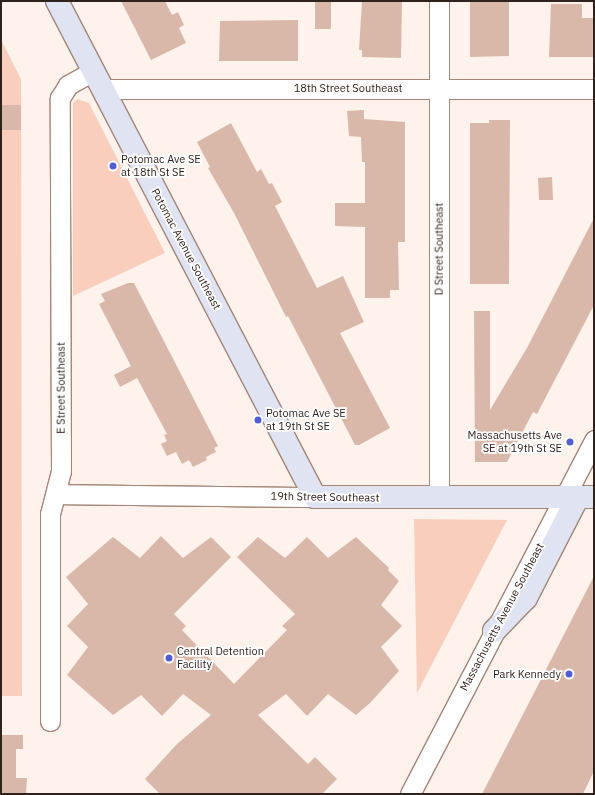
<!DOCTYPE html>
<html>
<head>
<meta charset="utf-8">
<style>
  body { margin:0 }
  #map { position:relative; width:595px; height:795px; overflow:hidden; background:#fff1eb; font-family:"IBM Plex Sans",sans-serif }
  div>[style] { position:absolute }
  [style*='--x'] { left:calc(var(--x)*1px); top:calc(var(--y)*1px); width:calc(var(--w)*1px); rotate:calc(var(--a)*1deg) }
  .green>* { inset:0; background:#facebc }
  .building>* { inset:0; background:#d9b8aa }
  .roads { filter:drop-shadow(1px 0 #a48578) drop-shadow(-1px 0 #a48578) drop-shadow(0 1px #a48578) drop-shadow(0 -1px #a48578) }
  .minor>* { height:19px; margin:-9.5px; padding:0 9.5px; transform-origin:9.5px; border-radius:9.5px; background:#fff }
  .major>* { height:22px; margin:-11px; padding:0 11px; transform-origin:11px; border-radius:11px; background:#dfe3f2 }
  .dots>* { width:11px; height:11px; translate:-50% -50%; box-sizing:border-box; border:2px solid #fff; border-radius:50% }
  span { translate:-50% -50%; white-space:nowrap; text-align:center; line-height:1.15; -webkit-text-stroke:3.5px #fff; paint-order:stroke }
  .street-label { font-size:11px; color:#2f221d }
  .poi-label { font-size:11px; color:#2f221d }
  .left { translate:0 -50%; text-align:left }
  .right { translate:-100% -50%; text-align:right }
  .frame { position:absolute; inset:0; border:2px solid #2f221d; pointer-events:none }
</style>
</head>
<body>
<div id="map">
  <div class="green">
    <i style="clip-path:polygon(1px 40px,21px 79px,22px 696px,1px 696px)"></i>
    <i style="clip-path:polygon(77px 99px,89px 103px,165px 253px,73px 296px,73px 103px)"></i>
    <i style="clip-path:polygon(414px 519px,507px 520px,417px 693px)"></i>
  </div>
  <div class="building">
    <i style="clip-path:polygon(121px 1px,165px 1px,172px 15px,178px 12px,184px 25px,179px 28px,186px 43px,151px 60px)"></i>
    <i style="clip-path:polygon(315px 1px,331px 1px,331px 29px,315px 29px)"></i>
    <i style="clip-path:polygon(362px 1px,402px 1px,401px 58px,362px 57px,362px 50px,359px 50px)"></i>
    <i style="clip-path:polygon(470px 1px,509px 1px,509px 56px,470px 57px)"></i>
    <i style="clip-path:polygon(551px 4px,582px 4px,582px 18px,594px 18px,594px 57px,549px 57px)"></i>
    <i style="clip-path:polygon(298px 20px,298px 61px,219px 61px,220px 21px)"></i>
    <i style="clip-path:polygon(1px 105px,21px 105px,21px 130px,1px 130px)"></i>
    <i style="clip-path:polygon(364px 110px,364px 119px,405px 122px,405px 242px,398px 242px,399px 290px,390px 290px,390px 298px,365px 298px,365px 227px,335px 226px,335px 203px,365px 203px,365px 162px,362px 162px,361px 137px,349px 136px,347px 111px)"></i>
    <i style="clip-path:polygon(489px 120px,510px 120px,509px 284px,470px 284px,470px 123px,489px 123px)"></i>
    <i style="clip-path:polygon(231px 123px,257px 172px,261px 169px,269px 184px,272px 183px,282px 202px,275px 206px,317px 288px,343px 276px,364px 322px,340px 333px,390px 428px,359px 445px,355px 445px,288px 316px,286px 317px,234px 213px,208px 168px,210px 167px,197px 142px)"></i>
    <i style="clip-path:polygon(552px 177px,553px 200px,539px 200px,538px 178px)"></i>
    <i style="clip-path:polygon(594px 218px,594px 305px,537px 414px,533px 412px,507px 462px,475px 462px,474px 311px,490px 311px,490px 410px,528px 346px)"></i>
    <i style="clip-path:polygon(128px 283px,134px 283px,218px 446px,214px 448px,216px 452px,206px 457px,207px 460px,193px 467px,189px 460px,182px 464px,176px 452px,167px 456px,161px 444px,167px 441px,164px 435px,167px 434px,137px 378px,120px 387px,114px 375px,131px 366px,99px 304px,105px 301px,101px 294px)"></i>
    <i style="clip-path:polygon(161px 536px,183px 558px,211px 537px,231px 557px,174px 614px,186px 626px,182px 630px,234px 684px,287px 630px,282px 626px,295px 614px,237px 557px,258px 537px,285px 558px,307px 537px,328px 558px,356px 537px,389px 568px,388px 570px,399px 581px,381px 605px,402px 626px,381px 647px,399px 671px,370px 703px,356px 715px,328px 694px,307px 716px,286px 694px,258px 715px,308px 764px,315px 757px,337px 779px,322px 794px,160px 794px,145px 779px,177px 744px,211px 715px,183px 694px,162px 716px,141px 695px,113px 715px,67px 675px,88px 647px,67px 626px,88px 604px,66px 577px,113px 537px,140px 558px)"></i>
    <i style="clip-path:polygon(594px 576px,594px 771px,583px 794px,482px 794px)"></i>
    <i style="clip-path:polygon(1px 735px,23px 735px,23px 749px,16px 749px,16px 778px,27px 778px,26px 794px,1px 794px)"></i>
  </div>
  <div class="roads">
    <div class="minor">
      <i style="--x:102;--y:89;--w:492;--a:0"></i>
      <i style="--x:56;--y:494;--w:259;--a:0.7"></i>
      <i style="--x:439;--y:498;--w:497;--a:-90"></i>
      <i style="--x:50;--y:721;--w:207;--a:-90"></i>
      <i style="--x:50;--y:514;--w:44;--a:-75.7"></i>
      <i style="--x:61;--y:471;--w:373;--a:-90.2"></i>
      <i style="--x:60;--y:98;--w:15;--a:-58"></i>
      <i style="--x:68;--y:85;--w:29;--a:-29"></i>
      <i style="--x:410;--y:794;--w:399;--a:-62.5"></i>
    </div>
    <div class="major">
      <i style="--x:57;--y:1;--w:559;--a:62.52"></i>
      <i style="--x:315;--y:497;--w:279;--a:0"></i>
      <i style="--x:494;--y:631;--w:46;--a:-45.9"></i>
      <i style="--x:526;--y:598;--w:114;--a:-62.8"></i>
    </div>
  </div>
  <div class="dots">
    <i style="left:113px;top:166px;background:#545ed4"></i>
    <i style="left:258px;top:420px;background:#545ed4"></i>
    <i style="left:570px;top:442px;background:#545ed4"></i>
    <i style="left:169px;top:658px;background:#545ed4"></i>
    <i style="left:569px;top:674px;background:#545ed4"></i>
  </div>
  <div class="street-label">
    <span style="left:348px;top:88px">18th Street Southeast</span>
    <span style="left:186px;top:249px;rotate:62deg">Potomac Avenue Southeast</span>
    <span style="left:439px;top:249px;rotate:-90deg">D Street Southeast</span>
    <span style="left:61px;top:388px;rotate:-90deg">E Street Southeast</span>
    <span style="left:325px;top:497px;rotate:1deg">19th Street Southeast</span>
    <span style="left:502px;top:617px;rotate:-62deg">Massachusetts Avenue Southeast</span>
  </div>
  <div class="poi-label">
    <span class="left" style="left:121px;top:166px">Potomac Ave SE<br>at 18th St SE</span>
    <span class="left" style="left:266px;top:420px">Potomac Ave SE<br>at 19th St SE</span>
    <span class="right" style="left:562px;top:442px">Massachusetts Ave<br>SE at 19th St SE</span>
    <span class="left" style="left:177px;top:658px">Central Detention<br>Facility</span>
    <span class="right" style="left:561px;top:674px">Park Kennedy</span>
  </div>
  <div class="frame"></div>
</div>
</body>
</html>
